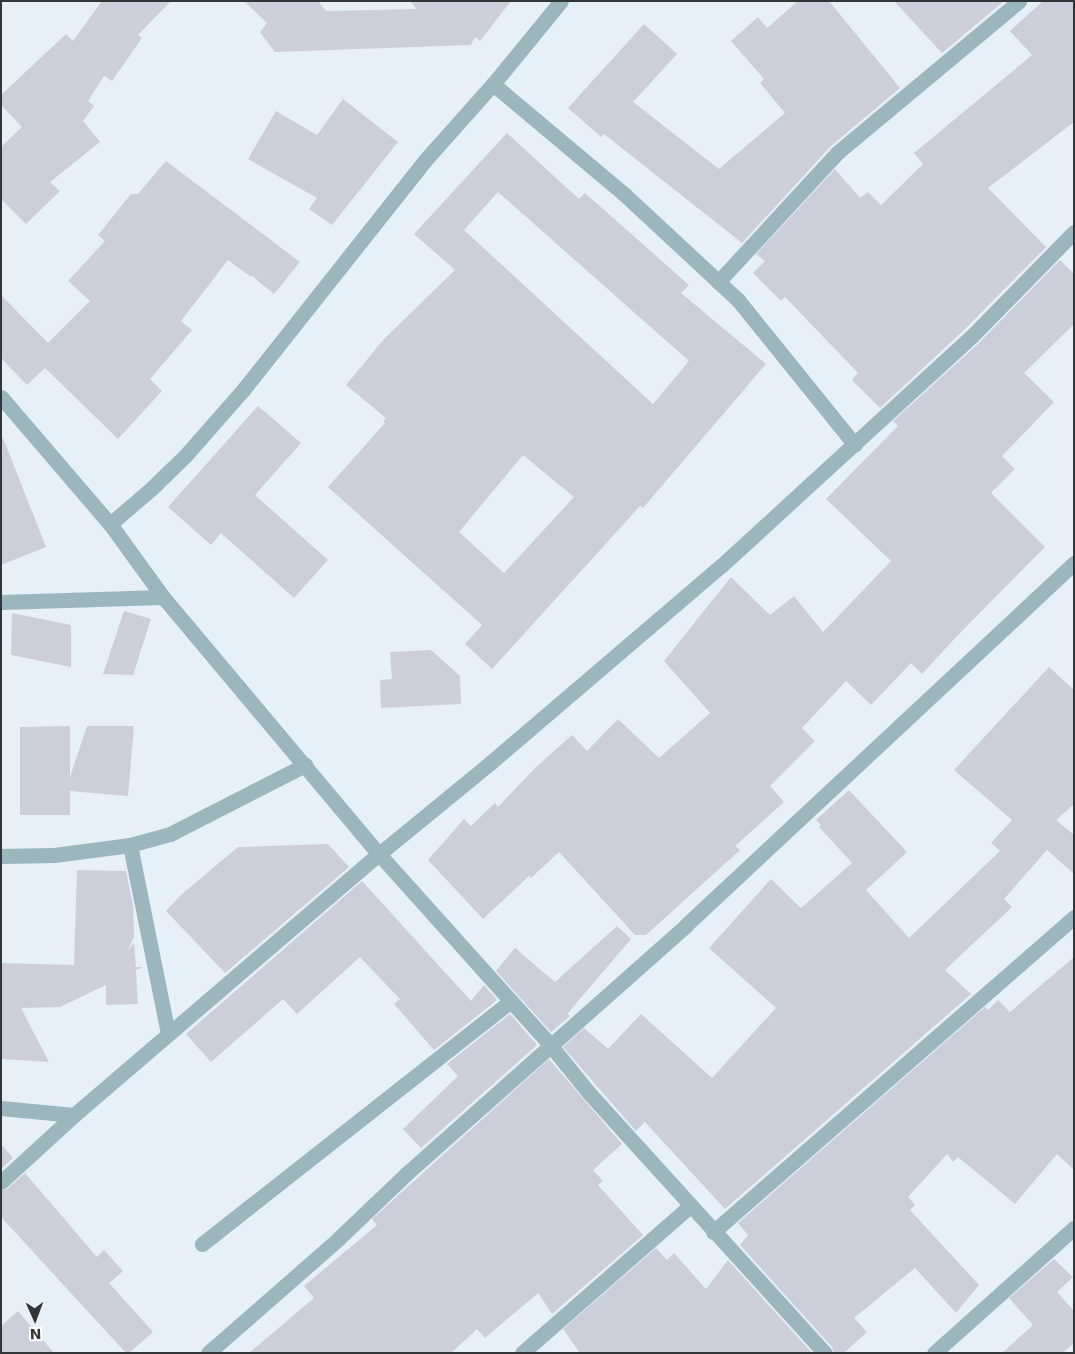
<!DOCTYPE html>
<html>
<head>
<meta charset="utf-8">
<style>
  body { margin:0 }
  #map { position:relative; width:1075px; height:1354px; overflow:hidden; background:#e7eff7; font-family:"DejaVu Sans",sans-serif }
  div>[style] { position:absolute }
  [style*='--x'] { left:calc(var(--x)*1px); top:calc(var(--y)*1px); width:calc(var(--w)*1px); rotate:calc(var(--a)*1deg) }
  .building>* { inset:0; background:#cccfd9 }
  .minor>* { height:15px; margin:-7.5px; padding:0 7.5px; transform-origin:7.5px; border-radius:7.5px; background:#9cb6be }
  span { translate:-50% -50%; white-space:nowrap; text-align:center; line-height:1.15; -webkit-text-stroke:4px #fff; paint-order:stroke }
  .frame { position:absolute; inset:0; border:2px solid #333639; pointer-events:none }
  .north { position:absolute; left:10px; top:1294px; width:50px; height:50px; -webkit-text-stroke:4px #fff; paint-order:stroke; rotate:178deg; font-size:14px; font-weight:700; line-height:20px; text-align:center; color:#333639 }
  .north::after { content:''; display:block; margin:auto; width:18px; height:22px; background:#333639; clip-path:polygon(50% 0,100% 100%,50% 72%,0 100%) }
</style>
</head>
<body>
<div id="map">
  <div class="building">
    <i style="clip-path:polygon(102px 1px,171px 1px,138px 35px,142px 38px,112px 81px,104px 76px,88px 101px,94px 106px,83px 121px,100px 142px,50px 182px,60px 191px,26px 224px,1px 199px,1px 147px,22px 127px,1px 105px,1px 95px,66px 34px,73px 41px)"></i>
    <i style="clip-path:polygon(244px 1px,318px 1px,326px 11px,417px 9px,410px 1px,511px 1px,480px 41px,475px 37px,471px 45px,275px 52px,260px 32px,267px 23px)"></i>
    <i style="clip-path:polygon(798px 1px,829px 1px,900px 88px,831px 146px,742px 243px,604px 134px,601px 137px,568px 108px,644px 24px,677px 54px,633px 102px,719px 169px,785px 113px,760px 83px,764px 79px,731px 41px,758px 17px,767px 28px)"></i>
    <i style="clip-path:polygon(894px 1px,1004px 1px,942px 53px)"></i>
    <i style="clip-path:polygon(1043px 1px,1074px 1px,1074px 122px,988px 188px,1046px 247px,964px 330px,880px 408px,852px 380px,858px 373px,785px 297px,781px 301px,753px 273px,765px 261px,756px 254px,835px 169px,860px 198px,868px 192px,881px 205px,923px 164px,914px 153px,1032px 55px,1010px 31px)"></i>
    <i style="clip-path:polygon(343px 99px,398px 142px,332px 225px,309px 209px,317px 198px,248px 159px,276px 111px,317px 135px)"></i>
    <i style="clip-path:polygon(evenodd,507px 133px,579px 199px,585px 193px,689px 285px,681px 293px,766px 364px,643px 508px,640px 506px,492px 669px,465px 644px,482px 625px,328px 487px,385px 423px,383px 421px,386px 418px,346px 385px,384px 339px,455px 270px,414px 234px,507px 133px,498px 192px,689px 361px,653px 404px,464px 230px,498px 192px,507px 133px,523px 455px,574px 497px,504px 573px,459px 532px,523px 455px)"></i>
    <i style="clip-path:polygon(166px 161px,300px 262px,274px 294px,252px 276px,251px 277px,228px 260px,181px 321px,192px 330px,150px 379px,162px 391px,118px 439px,45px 368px,27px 385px,1px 358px,1px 295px,48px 343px,90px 301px,68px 281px,105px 241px,98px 235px,131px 194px,138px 194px)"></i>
    <i style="clip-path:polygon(1060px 260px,1074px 274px,1074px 324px,1024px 373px,1054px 402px,1002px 456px,1015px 469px,991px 493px,1045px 547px,958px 635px,922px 674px,911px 663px,871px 705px,846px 681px,802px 728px,815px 741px,770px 786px,784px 802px,735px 846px,740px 850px,646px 935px,635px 935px,559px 852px,531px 878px,529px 876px,483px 919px,428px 860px,464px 819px,471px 826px,495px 803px,498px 807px,535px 768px,572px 735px,587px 751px,618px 719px,659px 758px,710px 713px,664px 661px,731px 577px,770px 615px,794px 596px,823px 632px,891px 561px,826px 499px,898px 426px,893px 421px,978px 344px)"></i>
    <i style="clip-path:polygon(258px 406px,301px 443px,255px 495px,328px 560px,294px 598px,221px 533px,211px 545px,168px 507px)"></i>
    <i style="clip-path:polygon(3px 438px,46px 547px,1px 565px,1px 439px)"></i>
    <i style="clip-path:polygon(124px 611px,151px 619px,133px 675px,103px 674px)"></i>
    <i style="clip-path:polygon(12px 613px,71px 625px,71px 667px,11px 655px)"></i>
    <i style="clip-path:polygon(431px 650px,460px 676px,461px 704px,381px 708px,380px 680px,392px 679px,390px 652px)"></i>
    <i style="clip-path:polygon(1049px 667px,1074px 690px,1074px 804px,1056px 820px,1074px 835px,1074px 874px,1047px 850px,1004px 899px,1012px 907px,945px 970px,971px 994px,725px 1209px,645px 1122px,636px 1131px,563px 1047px,584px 1028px,608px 1049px,641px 1014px,712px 1078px,776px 1008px,709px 948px,771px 879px,801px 908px,852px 863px,819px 827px,821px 825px,816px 820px,849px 790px,907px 852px,866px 890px,909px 938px,1000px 851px,991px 843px,1012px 820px,954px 770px)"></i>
    <i style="clip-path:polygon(70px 726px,70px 777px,87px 726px,134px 726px,128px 796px,70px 791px,70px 815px,20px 815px,20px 727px)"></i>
    <i style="clip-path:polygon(328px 844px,349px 867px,225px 973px,166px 911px,182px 894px,238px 847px)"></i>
    <i style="clip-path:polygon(77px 870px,126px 871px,133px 905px,134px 937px,128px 950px,134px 943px,136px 967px,143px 967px,136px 970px,138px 1004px,106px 1005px,106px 985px,60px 1007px,21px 1008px,49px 1062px,1px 1059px,1px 963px,74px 965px)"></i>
    <i style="clip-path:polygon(362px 881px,471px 1001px,484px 985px,497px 1000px,434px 1050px,394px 1004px,400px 999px,360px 957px,297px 1014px,283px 999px,211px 1062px,186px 1034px)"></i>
    <i style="clip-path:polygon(617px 926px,631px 939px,567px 1014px,570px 1016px,551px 1032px,496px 971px,515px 948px,555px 982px)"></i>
    <i style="clip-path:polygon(1074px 957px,1074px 1170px,1057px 1154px,1015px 1204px,958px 1157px,953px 1162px,947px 1154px,908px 1197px,915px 1205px,910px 1210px,979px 1285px,956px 1313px,915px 1268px,854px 1318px,867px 1332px,844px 1353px,834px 1353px,832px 1347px,740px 1245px,748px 1235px,738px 1223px,985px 1007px,988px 1010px,998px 1000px,1010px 1012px)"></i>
    <i style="clip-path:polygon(510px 1014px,537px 1045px,421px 1148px,403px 1129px,458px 1076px,447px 1064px)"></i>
    <i style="clip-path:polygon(549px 1059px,622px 1144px,593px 1170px,603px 1181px,598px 1185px,643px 1235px,552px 1314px,538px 1293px,485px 1338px,477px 1329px,451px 1353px,249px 1353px,314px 1298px,304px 1286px,377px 1225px,372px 1219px)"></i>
    <i style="clip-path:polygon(1px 1144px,13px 1158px,1px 1169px)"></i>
    <i style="clip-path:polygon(25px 1173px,97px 1257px,104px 1250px,123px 1271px,109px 1283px,153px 1332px,129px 1353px,126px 1353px,1px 1217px,1px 1191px,7px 1189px)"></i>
    <i style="clip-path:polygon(656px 1248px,667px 1260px,674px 1253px,706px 1289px,728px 1260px,812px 1353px,580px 1353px,563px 1329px)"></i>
    <i style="clip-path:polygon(1054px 1259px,1073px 1277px,1057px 1292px,1074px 1311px,1074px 1343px,1063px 1353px,1002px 1353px,1033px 1325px,1009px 1298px)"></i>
    <i style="clip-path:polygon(18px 1311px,54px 1353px,1px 1353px,1px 1326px)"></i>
  </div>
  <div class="minor">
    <i style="--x:493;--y:84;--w:171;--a:40"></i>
    <i style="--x:624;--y:194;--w:156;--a:42.9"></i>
    <i style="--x:738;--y:300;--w:186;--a:51.1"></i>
    <i style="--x:718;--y:282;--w:177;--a:-47.3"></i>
    <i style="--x:838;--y:152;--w:236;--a:-39.8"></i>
    <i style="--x:1;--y:397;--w:167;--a:49.4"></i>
    <i style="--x:110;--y:524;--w:90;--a:54"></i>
    <i style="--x:163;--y:597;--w:336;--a:50"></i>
    <i style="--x:379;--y:854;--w:258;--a:48.1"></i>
    <i style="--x:551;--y:1046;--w:60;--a:51"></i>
    <i style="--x:589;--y:1093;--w:351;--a:47.8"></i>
    <i style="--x:110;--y:524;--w:55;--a:-40.6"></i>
    <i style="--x:152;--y:488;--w:46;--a:-44.1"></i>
    <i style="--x:185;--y:456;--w:88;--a:-48.7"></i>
    <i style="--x:243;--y:390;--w:296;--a:-51.6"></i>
    <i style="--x:427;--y:158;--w:99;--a:-48.3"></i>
    <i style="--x:493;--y:84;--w:107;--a:-50.7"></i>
    <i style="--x:1;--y:602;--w:162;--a:-1.8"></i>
    <i style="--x:130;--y:845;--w:193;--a:78.6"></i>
    <i style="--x:1;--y:856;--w:53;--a:-1.1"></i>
    <i style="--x:54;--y:855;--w:77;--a:-7.5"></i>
    <i style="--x:130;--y:845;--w:41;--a:-15.4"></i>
    <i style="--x:170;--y:834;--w:152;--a:-27.1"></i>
    <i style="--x:1;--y:1108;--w:73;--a:5.5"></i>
    <i style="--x:1;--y:1182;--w:99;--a:-42.5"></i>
    <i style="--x:74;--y:1115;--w:401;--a:-40.6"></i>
    <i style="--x:379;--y:854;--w:144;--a:-39.3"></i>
    <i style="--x:490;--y:763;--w:305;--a:-40.5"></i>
    <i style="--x:722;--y:565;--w:338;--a:-42.5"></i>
    <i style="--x:971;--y:337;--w:147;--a:-45.6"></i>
    <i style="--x:713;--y:1232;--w:479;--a:-41.1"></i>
    <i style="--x:202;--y:1244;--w:393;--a:-38.2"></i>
    <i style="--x:208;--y:1353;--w:173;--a:-41.2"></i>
    <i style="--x:338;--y:1239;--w:94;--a:-43.7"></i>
    <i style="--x:406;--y:1174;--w:375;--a:-41.6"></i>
    <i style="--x:686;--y:925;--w:531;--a:-43.01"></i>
    <i style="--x:522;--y:1353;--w:223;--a:-41.2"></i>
    <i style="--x:934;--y:1353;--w:188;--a:-41.8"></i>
  </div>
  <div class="frame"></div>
  <div class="north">N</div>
</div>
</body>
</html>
